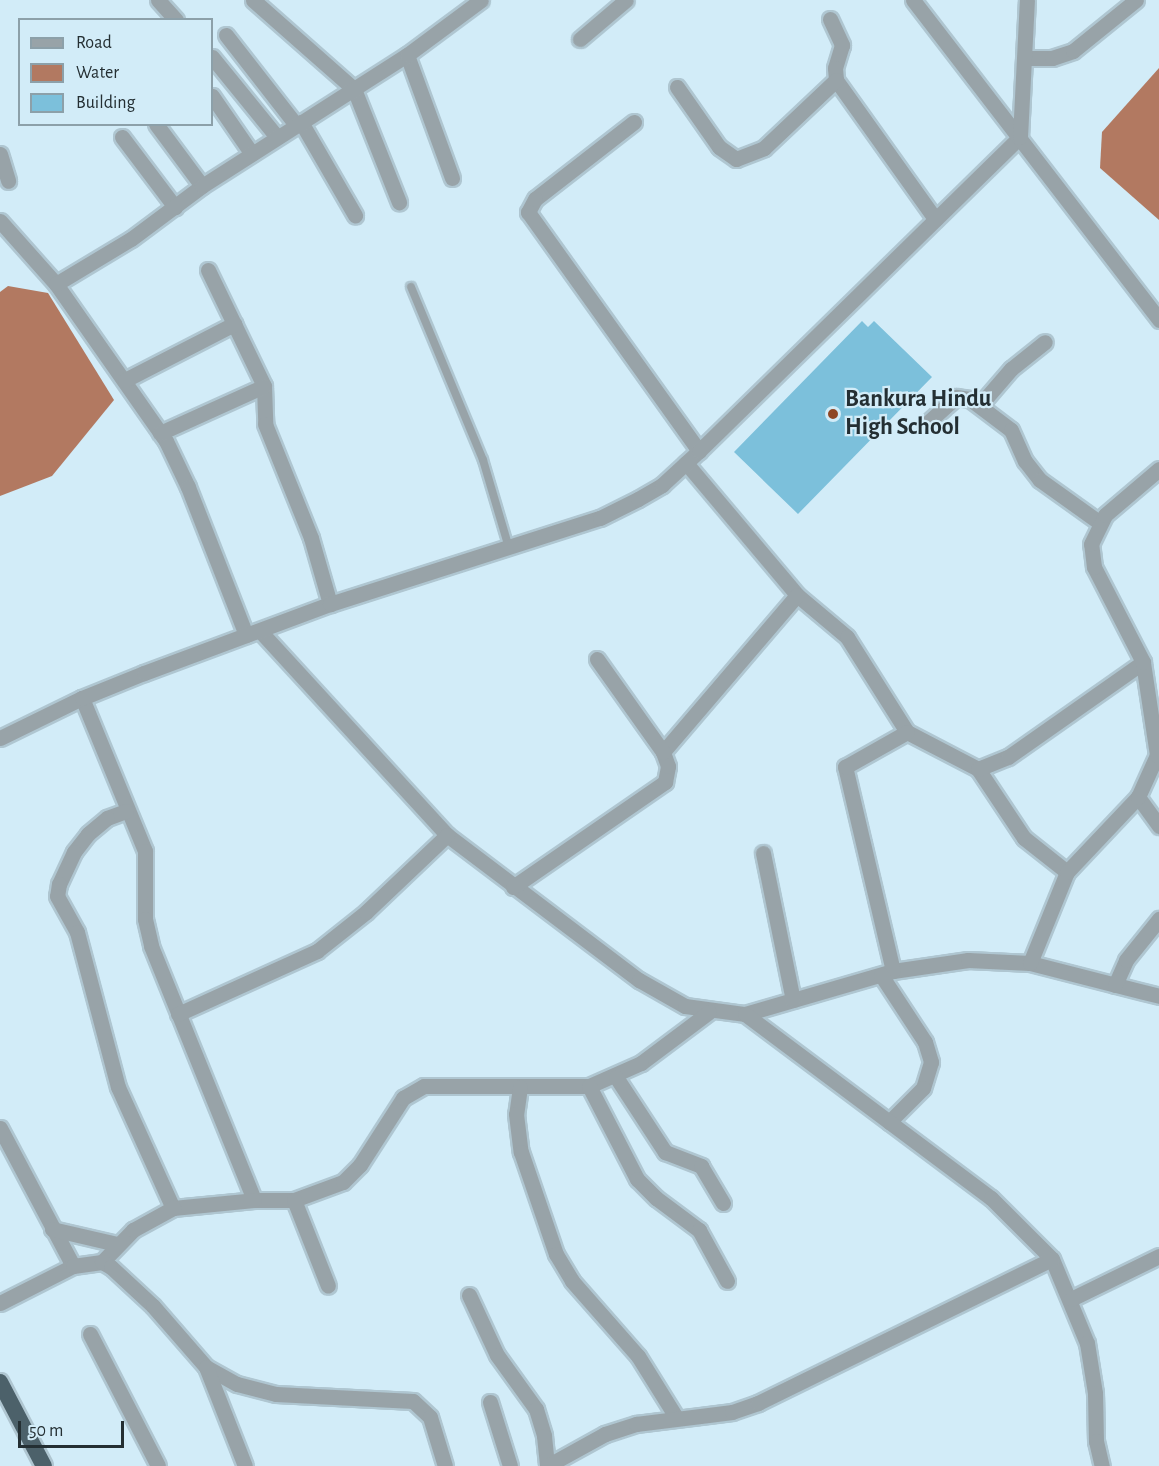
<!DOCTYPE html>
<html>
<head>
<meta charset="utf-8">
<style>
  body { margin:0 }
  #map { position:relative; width:1159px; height:1466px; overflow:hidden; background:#d2ecf8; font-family:"Alegreya Sans",sans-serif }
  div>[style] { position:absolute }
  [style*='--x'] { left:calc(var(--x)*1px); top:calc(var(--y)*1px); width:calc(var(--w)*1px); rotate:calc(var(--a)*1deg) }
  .water>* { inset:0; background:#b27961 }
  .building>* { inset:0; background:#7cc0db }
  .roads { filter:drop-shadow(2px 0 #afc6d1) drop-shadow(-2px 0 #afc6d1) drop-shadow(0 2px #afc6d1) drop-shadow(0 -2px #afc6d1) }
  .service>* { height:8px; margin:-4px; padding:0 4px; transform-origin:4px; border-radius:4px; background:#98a3a8 }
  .minor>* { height:15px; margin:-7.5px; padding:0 7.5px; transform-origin:7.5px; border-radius:7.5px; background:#98a3a8 }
  .tertiary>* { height:15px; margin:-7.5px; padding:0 7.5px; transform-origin:7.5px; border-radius:7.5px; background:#98a3a8 }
  .trunk>* { height:16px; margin:-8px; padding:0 8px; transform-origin:8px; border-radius:8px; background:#4c616a }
  .dots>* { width:16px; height:16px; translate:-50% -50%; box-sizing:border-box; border:3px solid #d2ecf8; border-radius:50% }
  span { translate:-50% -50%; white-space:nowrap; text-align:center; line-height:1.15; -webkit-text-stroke:4.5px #d2ecf8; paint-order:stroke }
  .poi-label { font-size:24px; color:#242f33; font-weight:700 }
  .left { translate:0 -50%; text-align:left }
  .legend { position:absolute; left:18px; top:18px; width:195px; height:108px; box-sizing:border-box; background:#d2ecf8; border:2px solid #8ca0a9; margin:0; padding:8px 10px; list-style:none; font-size:18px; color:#242f33 }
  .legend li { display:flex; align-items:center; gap:12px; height:30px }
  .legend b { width:30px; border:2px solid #8ca0a9 }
  .scale { position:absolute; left:18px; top:1421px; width:106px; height:27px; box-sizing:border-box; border:3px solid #242f33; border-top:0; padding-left:8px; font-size:18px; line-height:21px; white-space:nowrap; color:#242f33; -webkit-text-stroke:4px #d2ecf8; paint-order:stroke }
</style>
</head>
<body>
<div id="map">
  <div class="water">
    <i style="clip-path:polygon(1159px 68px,1159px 220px,1100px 168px,1102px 132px)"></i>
    <i style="clip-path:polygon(8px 286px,48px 293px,114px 400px,52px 476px,0 496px,0 292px)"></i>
  </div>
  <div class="building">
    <i style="clip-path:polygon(862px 321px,868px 327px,874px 321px,932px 377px,798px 514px,734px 452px)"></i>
  </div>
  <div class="roads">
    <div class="service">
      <i style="--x:411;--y:287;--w:187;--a:67.4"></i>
      <i style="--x:483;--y:460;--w:92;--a:73.5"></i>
    </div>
    <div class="minor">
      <i style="--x:158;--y:0;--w:27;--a:48"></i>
      <i style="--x:253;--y:0;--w:135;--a:41.4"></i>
      <i style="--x:354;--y:89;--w:122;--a:68.3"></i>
      <i style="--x:830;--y:19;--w:29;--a:65"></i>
      <i style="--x:842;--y:45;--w:24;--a:107"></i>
      <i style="--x:835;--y:68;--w:12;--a:85"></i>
      <i style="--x:836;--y:80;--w:171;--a:54.5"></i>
      <i style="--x:226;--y:35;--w:114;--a:52.1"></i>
      <i style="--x:580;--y:39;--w:60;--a:-40.3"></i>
      <i style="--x:407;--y:55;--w:131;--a:69.9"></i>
      <i style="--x:212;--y:57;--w:103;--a:50.9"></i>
      <i style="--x:1026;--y:58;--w:26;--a:0"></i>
      <i style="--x:1052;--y:58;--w:22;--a:-18"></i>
      <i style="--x:1073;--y:51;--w:81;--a:-39"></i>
      <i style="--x:677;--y:87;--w:73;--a:55"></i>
      <i style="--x:719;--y:147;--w:21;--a:35"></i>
      <i style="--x:736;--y:159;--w:30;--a:-21"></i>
      <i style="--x:764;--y:148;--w:99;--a:-43.4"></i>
      <i style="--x:212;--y:96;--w:70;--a:55.4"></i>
      <i style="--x:301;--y:122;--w:108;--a:59.9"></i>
      <i style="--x:634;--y:122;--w:125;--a:142.1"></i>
      <i style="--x:535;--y:199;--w:15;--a:118"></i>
      <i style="--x:528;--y:212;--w:294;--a:54.4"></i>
      <i style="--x:156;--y:124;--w:77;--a:53.4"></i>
      <i style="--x:122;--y:137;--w:88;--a:52.9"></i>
      <i style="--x:0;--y:154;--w:28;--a:73"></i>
      <i style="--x:0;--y:221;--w:84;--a:48.4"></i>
      <i style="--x:56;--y:284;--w:192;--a:55"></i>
      <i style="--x:166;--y:441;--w:51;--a:64.4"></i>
      <i style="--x:188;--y:487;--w:159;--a:68.6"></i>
      <i style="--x:208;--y:270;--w:129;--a:64.2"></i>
      <i style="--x:264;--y:386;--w:38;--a:88"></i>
      <i style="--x:265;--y:424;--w:123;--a:68"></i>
      <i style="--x:311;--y:538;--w:69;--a:73.9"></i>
      <i style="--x:56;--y:284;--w:87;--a:-31"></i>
      <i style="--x:131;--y:239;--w:89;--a:-36.7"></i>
      <i style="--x:202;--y:186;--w:243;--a:-32.6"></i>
      <i style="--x:407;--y:55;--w:92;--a:-36.6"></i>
      <i style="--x:125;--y:380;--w:123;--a:-27.2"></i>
      <i style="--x:980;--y:405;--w:48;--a:-49.3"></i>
      <i style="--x:1011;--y:369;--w:43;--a:-38.5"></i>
      <i style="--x:925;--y:425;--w:42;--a:-42.1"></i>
      <i style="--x:956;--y:397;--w:14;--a:8"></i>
      <i style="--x:970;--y:399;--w:51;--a:37.1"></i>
      <i style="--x:1011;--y:430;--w:34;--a:66"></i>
      <i style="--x:1025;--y:461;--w:24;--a:52"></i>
      <i style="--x:1040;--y:480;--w:74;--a:35.6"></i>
      <i style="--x:160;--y:433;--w:114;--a:-24.3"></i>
      <i style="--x:686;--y:463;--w:172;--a:49.9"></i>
      <i style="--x:797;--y:595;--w:65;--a:40"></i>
      <i style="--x:847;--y:637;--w:112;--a:57.7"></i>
      <i style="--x:907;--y:732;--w:80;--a:27.5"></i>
      <i style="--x:978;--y:769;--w:83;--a:56.3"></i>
      <i style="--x:1024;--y:838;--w:55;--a:38.3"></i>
      <i style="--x:261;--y:632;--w:275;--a:47.5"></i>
      <i style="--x:447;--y:835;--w:241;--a:37.1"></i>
      <i style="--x:639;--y:980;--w:53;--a:29.5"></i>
      <i style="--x:685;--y:1006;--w:61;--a:7.6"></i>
      <i style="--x:745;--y:1014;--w:154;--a:-16.2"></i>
      <i style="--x:893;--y:971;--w:76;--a:-8.3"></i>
      <i style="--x:968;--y:960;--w:62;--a:2.8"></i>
      <i style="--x:1030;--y:963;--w:133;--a:14.3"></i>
      <i style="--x:82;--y:698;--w:165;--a:67.6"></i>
      <i style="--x:145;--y:851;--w:68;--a:90"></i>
      <i style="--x:145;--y:919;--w:28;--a:77"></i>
      <i style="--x:151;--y:946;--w:274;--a:67.9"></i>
      <i style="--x:254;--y:1200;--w:40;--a:0"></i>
      <i style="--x:294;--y:1200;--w:52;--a:-20.2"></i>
      <i style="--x:343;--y:1182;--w:24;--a:-45"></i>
      <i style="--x:360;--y:1165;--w:80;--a:-57.3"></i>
      <i style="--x:403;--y:1098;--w:24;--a:-30"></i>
      <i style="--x:424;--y:1086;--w:165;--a:0"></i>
      <i style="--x:0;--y:738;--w:91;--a:-26"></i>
      <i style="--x:82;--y:698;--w:67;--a:-22"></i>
      <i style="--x:144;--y:673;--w:198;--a:-20.4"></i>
      <i style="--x:330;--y:604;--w:283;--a:-17.7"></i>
      <i style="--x:600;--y:518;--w:42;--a:-26.6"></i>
      <i style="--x:638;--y:499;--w:28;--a:-30"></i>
      <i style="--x:662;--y:485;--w:50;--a:-42.6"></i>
      <i style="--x:699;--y:451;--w:449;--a:-44.4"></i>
      <i style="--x:663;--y:752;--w:206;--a:-49.5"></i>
      <i style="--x:978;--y:769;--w:32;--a:-22"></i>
      <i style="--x:1008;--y:757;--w:165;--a:-35.1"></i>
      <i style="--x:1138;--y:797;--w:36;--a:54"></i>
      <i style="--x:126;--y:811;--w:20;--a:160"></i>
      <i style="--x:107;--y:818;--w:25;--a:140"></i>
      <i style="--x:88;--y:834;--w:23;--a:128"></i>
      <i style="--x:74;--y:852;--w:35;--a:115"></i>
      <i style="--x:59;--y:884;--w:12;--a:99"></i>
      <i style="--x:57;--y:896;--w:41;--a:60.9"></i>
      <i style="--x:77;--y:932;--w:160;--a:75.2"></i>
      <i style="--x:118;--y:1087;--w:133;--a:65.6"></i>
      <i style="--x:173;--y:1208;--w:81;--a:-5.6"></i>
      <i style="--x:763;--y:853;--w:150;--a:78.5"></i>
      <i style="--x:513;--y:887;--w:185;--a:-34.6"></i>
      <i style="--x:665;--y:782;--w:16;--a:-79"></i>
      <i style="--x:668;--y:766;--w:15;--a:-110"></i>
      <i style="--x:663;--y:752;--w:114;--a:-125.4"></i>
      <i style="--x:1030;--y:963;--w:98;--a:-67.9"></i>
      <i style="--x:1067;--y:872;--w:103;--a:-46.6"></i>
      <i style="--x:1138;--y:797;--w:46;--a:-65.7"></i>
      <i style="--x:1157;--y:755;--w:94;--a:-98.6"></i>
      <i style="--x:1143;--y:662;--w:107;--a:-117.3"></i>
      <i style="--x:1094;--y:567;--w:23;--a:-97"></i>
      <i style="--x:1091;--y:544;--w:32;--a:-64"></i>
      <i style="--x:1105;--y:515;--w:71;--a:-40.4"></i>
      <i style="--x:893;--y:971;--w:210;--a:-103.2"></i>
      <i style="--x:845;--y:767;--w:71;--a:-29.4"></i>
      <i style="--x:881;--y:975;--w:80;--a:56.7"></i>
      <i style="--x:925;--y:1042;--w:21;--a:73"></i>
      <i style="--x:931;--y:1062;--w:27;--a:107"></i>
      <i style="--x:923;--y:1088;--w:48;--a:135"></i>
      <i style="--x:1115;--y:985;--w:27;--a:-66"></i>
      <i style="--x:1126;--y:960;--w:53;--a:-51.2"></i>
      <i style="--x:709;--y:1012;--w:85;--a:143.1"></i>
      <i style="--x:641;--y:1063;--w:57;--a:156.1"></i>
      <i style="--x:589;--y:1086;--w:105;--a:62.7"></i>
      <i style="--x:637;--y:1179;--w:27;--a:45"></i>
      <i style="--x:656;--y:1198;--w:54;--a:36.7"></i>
      <i style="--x:699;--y:1230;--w:58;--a:61.2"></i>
      <i style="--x:178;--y:1014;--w:153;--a:-24.4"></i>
      <i style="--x:317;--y:951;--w:63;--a:-38.5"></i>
      <i style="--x:366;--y:912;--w:112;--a:-43.5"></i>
      <i style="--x:745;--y:1014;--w:307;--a:36.8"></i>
      <i style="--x:991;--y:1198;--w:86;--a:45"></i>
      <i style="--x:1052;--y:1259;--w:91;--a:67.4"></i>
      <i style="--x:1087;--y:1343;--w:51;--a:80.9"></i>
      <i style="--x:1095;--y:1393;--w:48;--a:88.8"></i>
      <i style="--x:1096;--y:1441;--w:26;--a:77"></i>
      <i style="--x:616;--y:1077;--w:90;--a:56.8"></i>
      <i style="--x:665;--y:1152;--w:39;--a:21"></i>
      <i style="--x:701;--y:1166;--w:43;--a:59.3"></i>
      <i style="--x:520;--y:1087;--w:27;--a:98"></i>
      <i style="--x:516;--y:1114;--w:38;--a:83"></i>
      <i style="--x:521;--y:1152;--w:108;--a:71.1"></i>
      <i style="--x:556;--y:1254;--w:31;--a:59"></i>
      <i style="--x:572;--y:1281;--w:100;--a:48.7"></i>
      <i style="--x:638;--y:1356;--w:72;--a:58.1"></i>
      <i style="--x:0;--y:1128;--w:156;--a:62.1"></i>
      <i style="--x:294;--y:1200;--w:92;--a:68.4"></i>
      <i style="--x:52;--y:1229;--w:67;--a:13"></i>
      <i style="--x:102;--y:1262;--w:45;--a:-45.9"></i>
      <i style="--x:133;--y:1230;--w:46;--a:-28.8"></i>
      <i style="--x:469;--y:1295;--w:66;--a:65"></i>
      <i style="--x:497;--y:1355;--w:67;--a:54.2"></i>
      <i style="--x:536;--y:1409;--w:28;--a:73"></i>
      <i style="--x:544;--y:1436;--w:30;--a:84"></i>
      <i style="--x:1071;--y:1299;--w:98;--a:-26"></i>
      <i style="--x:0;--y:1303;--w:82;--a:-26.9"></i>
      <i style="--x:73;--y:1266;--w:29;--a:-8"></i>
      <i style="--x:102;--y:1262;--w:10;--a:29"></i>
      <i style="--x:111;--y:1267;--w:57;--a:42.9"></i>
      <i style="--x:153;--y:1306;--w:81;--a:49"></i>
      <i style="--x:206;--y:1367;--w:35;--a:29"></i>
      <i style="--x:237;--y:1384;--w:40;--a:14.4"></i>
      <i style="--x:276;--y:1394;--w:137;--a:2.9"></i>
      <i style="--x:413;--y:1401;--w:23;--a:43"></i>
      <i style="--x:430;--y:1417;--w:51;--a:73"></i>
      <i style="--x:90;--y:1334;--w:148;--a:62.7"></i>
      <i style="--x:206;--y:1367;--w:106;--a:68.5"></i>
      <i style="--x:490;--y:1402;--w:67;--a:72.6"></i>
      <i style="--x:547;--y:1466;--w:66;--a:-28.9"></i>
      <i style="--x:605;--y:1434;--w:33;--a:-18"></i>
      <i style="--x:636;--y:1424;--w:97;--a:-7.1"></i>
      <i style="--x:732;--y:1412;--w:28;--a:-19"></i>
      <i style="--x:758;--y:1403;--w:327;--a:-26.1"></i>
    </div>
    <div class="tertiary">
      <i style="--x:913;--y:0;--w:404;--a:52.4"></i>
      <i style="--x:1020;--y:137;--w:137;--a:-87.1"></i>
    </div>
    <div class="trunk">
      <i style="--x:0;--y:1382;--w:95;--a:62.4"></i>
    </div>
  </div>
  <div class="dots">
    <i style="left:833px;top:414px;background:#8f4725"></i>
  </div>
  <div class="poi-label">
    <span class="left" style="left:845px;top:414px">Bankura Hindu<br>High School</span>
  </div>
  <ul class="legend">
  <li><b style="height:8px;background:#98a3a8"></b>Road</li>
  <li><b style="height:16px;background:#b27961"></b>Water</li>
  <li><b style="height:16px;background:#7cc0db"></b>Building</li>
  </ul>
  <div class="scale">50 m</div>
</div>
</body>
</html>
